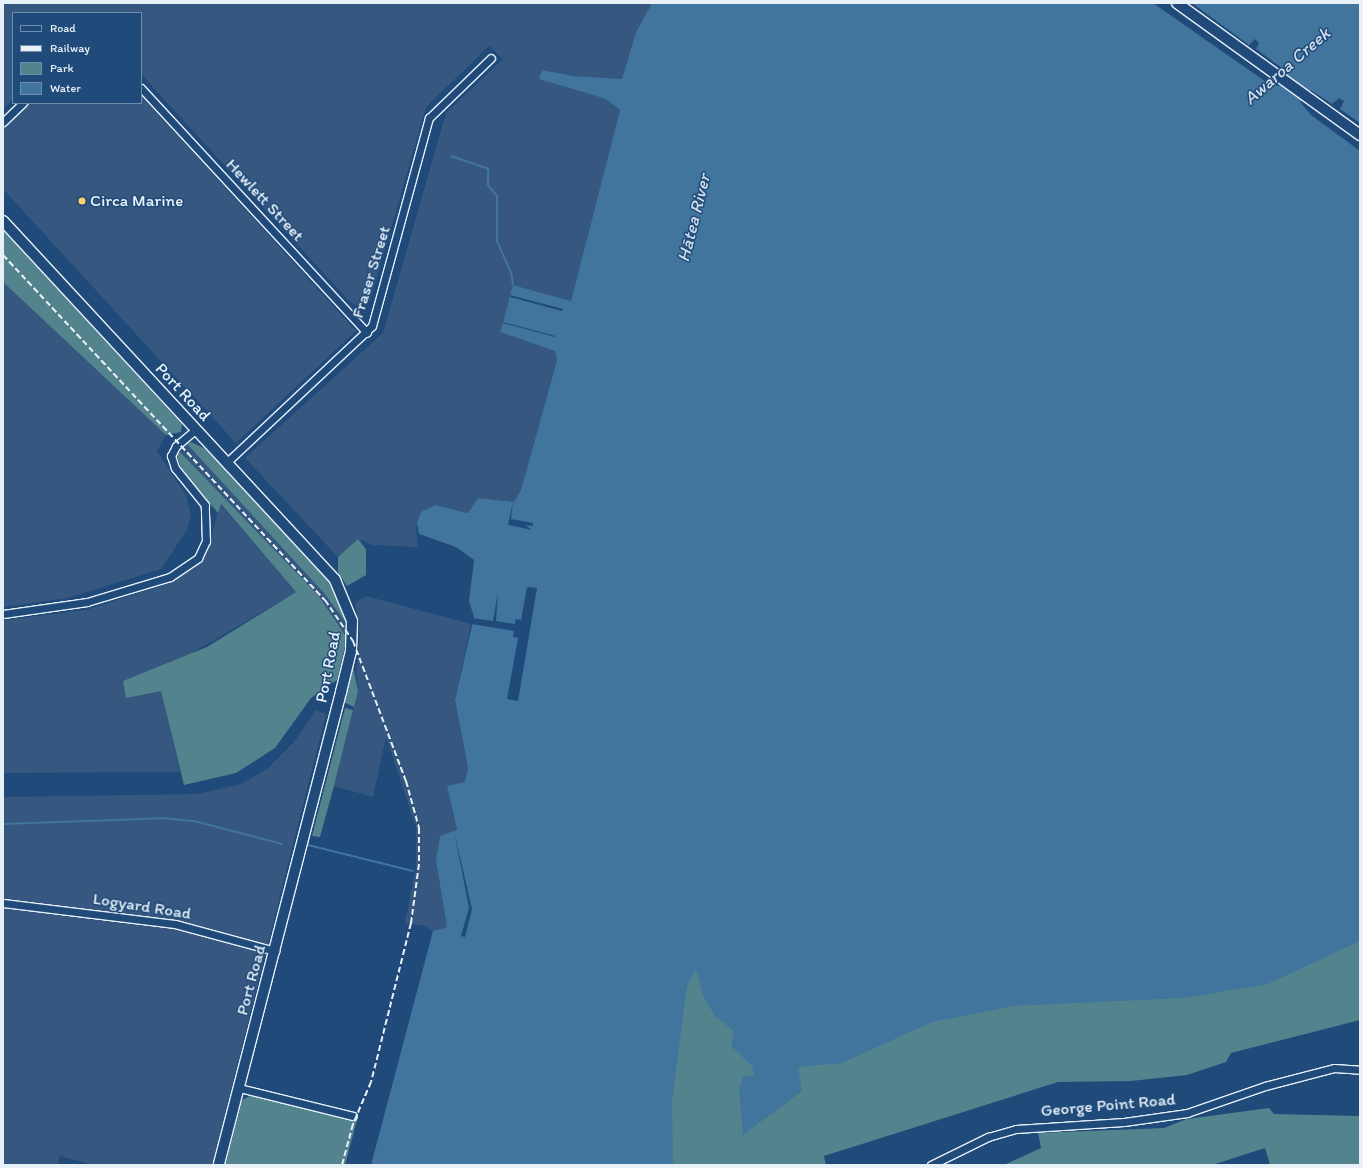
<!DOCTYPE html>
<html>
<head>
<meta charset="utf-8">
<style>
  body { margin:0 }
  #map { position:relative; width:1363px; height:1168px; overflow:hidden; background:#1f4a7a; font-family:Itim,sans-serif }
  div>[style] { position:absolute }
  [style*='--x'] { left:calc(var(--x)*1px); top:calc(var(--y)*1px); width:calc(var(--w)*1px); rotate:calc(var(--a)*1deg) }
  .built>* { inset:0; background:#36577f }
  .green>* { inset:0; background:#53838d }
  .water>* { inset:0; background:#41759e }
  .pier>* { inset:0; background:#1f4a7a }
  .stream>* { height:2px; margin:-1px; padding:0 1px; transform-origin:1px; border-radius:1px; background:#41759e }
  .roads { filter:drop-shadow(1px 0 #e8f1f8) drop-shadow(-1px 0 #e8f1f8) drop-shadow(0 1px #e8f1f8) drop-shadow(0 -1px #e8f1f8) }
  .street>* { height:7px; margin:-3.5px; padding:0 3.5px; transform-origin:3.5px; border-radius:3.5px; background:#1f4a7a }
  .secondary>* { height:10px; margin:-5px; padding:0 5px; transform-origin:5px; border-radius:5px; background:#1f4a7a }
  .rail>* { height:2px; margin-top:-1px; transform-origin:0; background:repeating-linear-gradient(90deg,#e8f1f8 0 6px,transparent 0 9px) }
  .dots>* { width:11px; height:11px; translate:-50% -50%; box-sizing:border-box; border:2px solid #1f4a7a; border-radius:50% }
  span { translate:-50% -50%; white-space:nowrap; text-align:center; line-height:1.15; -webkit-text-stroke:3px #1f4a7a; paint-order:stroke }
  .street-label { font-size:17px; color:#e8f1f8 }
  .poi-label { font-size:17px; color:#e8f1f8 }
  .left { translate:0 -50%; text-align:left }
  .water-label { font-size:18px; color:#cfdeea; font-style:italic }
  .frame { position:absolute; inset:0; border:4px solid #e8f1f8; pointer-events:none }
  .legend { position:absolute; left:12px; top:12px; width:130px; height:92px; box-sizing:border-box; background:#1f4a7a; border:1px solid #6f8dac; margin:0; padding:5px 7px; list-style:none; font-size:12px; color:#e8f1f8 }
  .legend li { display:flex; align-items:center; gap:8px; height:20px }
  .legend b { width:20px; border:1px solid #6f8dac }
</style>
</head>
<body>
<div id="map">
  <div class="built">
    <i style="clip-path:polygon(3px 3px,652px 3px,636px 32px,622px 79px,575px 76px,542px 70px,540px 79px,606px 99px,620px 110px,571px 301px,513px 285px,536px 344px,555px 351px,557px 360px,521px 490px,514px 502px,478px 498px,468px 513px,435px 505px,421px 513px,416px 529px,418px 547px,373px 545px,358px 539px,338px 557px,245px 458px,383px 333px,446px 113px,503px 59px,489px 46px,426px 107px,370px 301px,359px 306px,351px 303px,141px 74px,141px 13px,13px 13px,13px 99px,3px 109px)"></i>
    <i style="clip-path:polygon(141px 95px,356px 331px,236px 443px,3px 189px,3px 128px,28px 103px,141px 103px)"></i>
    <i style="clip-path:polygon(3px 282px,166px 435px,157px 451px,186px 495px,191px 516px,187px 530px,161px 569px,68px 598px,3px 607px)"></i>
    <i style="clip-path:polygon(187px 444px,323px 592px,347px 624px,347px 638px,318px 595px,180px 452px)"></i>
    <i style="clip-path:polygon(220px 504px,296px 592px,182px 659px,126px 698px,161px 690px,180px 772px,3px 773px,3px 620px,86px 610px,163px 585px,193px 569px,207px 553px)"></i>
    <i style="clip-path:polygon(366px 596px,471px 624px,455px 700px,468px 768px,466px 782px,447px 786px,457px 831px,436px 861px,447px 927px,433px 931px,426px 926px,405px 923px,416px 867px,416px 827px,386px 737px,373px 797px,334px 786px,358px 691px,356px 672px,360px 638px,355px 603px)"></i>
    <i style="clip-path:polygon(316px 710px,326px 714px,212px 1165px,94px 1165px,60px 1156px,57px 1165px,3px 1165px,3px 797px,198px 794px,241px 784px,267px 769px,293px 743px)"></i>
  </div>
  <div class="green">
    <i style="clip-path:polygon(3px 230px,182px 424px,181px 432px,166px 435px,3px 282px)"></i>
    <i style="clip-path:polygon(191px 442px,210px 451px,327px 578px,337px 591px,347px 624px,323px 592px,187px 444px)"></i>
    <i style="clip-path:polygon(180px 452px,318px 595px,347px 638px,337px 680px,311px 698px,275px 748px,236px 773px,184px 785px,161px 691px,126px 698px,123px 681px,207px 647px,296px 592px,221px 504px,218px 513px,182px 470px,177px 456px)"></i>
    <i style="clip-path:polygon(358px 539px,366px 549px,366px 575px,347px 586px,338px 573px,338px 557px)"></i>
    <i style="clip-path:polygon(353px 666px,358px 691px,354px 707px,344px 702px)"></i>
    <i style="clip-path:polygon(345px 708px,353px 710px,334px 786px,320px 837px,312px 836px)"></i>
    <i style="clip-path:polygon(1360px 771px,1360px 1020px,1231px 1053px,1226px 1062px,1187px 1075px,1131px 1081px,1058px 1082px,824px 1156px,826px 1165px,579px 1165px,602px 1071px,696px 969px)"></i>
    <i style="clip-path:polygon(252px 1095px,357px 1120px,345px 1165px,225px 1165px,242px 1100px)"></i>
    <i style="clip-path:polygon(1269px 1108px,1274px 1114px,1360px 1116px,1360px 1165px,1270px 1165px,1265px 1148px,1212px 1165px,1004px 1165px,1041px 1148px,1038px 1133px,1164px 1128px,1187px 1119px)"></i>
  </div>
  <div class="water">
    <i style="clip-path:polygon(652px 3px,1153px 3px,1269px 84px,1281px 86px,1288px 76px,1285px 70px,1256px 49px,1259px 43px,1255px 39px,1249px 45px,1192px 3px,1360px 3px,1360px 123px,1340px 109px,1344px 101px,1339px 98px,1332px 104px,1311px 90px,1300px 102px,1311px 115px,1360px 151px,1360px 941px,1268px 984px,1184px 998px,1013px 1006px,932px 1022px,842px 1063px,798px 1067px,802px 1091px,743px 1135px,739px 1088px,744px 1075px,754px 1077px,752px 1066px,731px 1046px,734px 1031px,715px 1016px,703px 996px,696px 969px,687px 986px,672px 1101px,673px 1165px,371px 1165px,433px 931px,447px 927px,436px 861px,440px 836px,457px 830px,447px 786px,465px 782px,468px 768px,455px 700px,474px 617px,469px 601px,474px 560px,456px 547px,419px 534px,417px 523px,421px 512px,435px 505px,468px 513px,478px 498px,514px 502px,521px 490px,557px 360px,555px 351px,500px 332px,503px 323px,513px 285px,571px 301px,620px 110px,606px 99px,539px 79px,542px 70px,574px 76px,622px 79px,636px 32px)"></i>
  </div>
  <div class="pier">
    <i style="clip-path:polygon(510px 295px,563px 309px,562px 311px,510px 297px)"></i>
    <i style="clip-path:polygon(503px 322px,555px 336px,555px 337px,503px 323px)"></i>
    <i style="clip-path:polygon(513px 502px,511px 519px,533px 523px,533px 526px,525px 525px,532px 530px,508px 525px)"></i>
    <i style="clip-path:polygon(527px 587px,537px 588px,518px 701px,507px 699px,518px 638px,513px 637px,514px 631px,471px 624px,473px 618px,493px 621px,498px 592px,496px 621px,515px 624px,516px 619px,521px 620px)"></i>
    <i style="clip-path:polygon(454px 831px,472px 909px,465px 937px,461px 936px,469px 908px)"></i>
  </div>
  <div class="stream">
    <i style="--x:451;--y:156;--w:39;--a:19"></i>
    <i style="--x:488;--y:169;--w:16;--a:90"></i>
    <i style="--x:488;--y:185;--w:14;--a:51"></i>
    <i style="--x:497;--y:196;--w:45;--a:90"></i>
    <i style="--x:497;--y:241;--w:34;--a:66"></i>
    <i style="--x:511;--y:272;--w:13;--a:81"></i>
    <i style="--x:3;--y:824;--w:160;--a:-2.1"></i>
    <i style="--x:163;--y:818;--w:31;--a:6"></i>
    <i style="--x:194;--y:821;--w:91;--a:14.6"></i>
    <i style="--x:308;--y:845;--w:108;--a:13.9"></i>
  </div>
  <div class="roads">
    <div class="street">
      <i style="--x:141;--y:88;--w:333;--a:47.3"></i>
      <i style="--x:3;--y:122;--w:28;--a:-44"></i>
      <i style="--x:226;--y:463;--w:200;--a:-43.2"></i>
      <i style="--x:372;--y:326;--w:216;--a:-74.7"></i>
      <i style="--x:429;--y:118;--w:86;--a:-44.1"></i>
      <i style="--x:3;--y:614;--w:85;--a:-8.1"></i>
      <i style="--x:87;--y:602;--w:87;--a:-16.8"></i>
      <i style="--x:170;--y:577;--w:34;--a:-34"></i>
      <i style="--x:198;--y:558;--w:19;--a:-65"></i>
      <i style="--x:206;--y:541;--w:36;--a:-92"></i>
      <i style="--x:205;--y:505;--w:48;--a:-129"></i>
      <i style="--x:175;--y:468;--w:13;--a:-108"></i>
      <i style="--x:171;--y:456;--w:11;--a:-63"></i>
      <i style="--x:176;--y:446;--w:26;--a:-40"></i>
      <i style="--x:3;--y:903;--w:173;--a:7"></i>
      <i style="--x:175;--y:924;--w:104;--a:15.1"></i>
      <i style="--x:239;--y:1088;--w:117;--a:13.8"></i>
      <i style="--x:931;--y:1165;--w:64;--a:-26.2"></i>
      <i style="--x:988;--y:1137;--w:29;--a:-16"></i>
      <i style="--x:1016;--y:1129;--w:108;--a:-3.7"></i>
      <i style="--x:1124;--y:1122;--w:64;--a:-8.1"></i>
      <i style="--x:1187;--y:1113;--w:83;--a:-19.1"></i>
      <i style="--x:1265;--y:1086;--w:71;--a:-14.6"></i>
      <i style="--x:1334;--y:1068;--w:26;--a:4"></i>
    </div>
    <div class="secondary">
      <i style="--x:1177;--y:3;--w:226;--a:35.8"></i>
      <i style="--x:3;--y:221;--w:489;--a:47.2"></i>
      <i style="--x:335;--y:580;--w:44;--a:67.5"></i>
      <i style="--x:352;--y:621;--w:30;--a:92"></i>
      <i style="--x:351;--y:651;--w:42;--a:103.7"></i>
      <i style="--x:341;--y:692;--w:488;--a:104.5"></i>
    </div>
  </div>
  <div class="rail">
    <i style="--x:3;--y:255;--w:472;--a:47"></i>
    <i style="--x:325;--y:600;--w:50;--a:55.7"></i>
    <i style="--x:353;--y:641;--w:150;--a:69.3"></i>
    <i style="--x:406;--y:781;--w:49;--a:74.5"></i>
    <i style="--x:419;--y:828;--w:36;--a:90"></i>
    <i style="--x:419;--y:864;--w:60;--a:97.7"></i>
    <i style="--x:411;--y:923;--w:164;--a:104.1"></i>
    <i style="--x:371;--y:1082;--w:46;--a:113.2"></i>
    <i style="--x:353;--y:1124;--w:42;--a:105"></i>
  </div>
  <div class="dots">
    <i style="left:82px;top:201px;background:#ffd166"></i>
  </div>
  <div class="street-label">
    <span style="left:265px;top:200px;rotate:47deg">Hewlett Street</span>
    <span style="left:371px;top:272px;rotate:-73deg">Fraser Street</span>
    <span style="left:183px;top:392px;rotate:47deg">Port Road</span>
    <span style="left:328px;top:667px;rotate:-79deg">Port Road</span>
    <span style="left:142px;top:906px;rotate:9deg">Logyard Road</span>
    <span style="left:251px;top:980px;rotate:-75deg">Port Road</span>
    <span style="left:1108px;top:1105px;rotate:-5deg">George Point Road</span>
  </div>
  <div class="poi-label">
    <span class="left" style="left:90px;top:201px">Circa Marine</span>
  </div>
  <div class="water-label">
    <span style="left:1287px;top:66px;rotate:-41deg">Awaroa Creek</span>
    <span style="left:694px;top:218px;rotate:-76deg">Hātea River</span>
  </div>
  <div class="frame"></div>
  <ul class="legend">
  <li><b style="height:5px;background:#1f4a7a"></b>Road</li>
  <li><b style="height:5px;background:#e8f1f8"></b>Railway</li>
  <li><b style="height:11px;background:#53838d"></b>Park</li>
  <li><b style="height:11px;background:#41759e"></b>Water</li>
  </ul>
</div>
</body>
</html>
